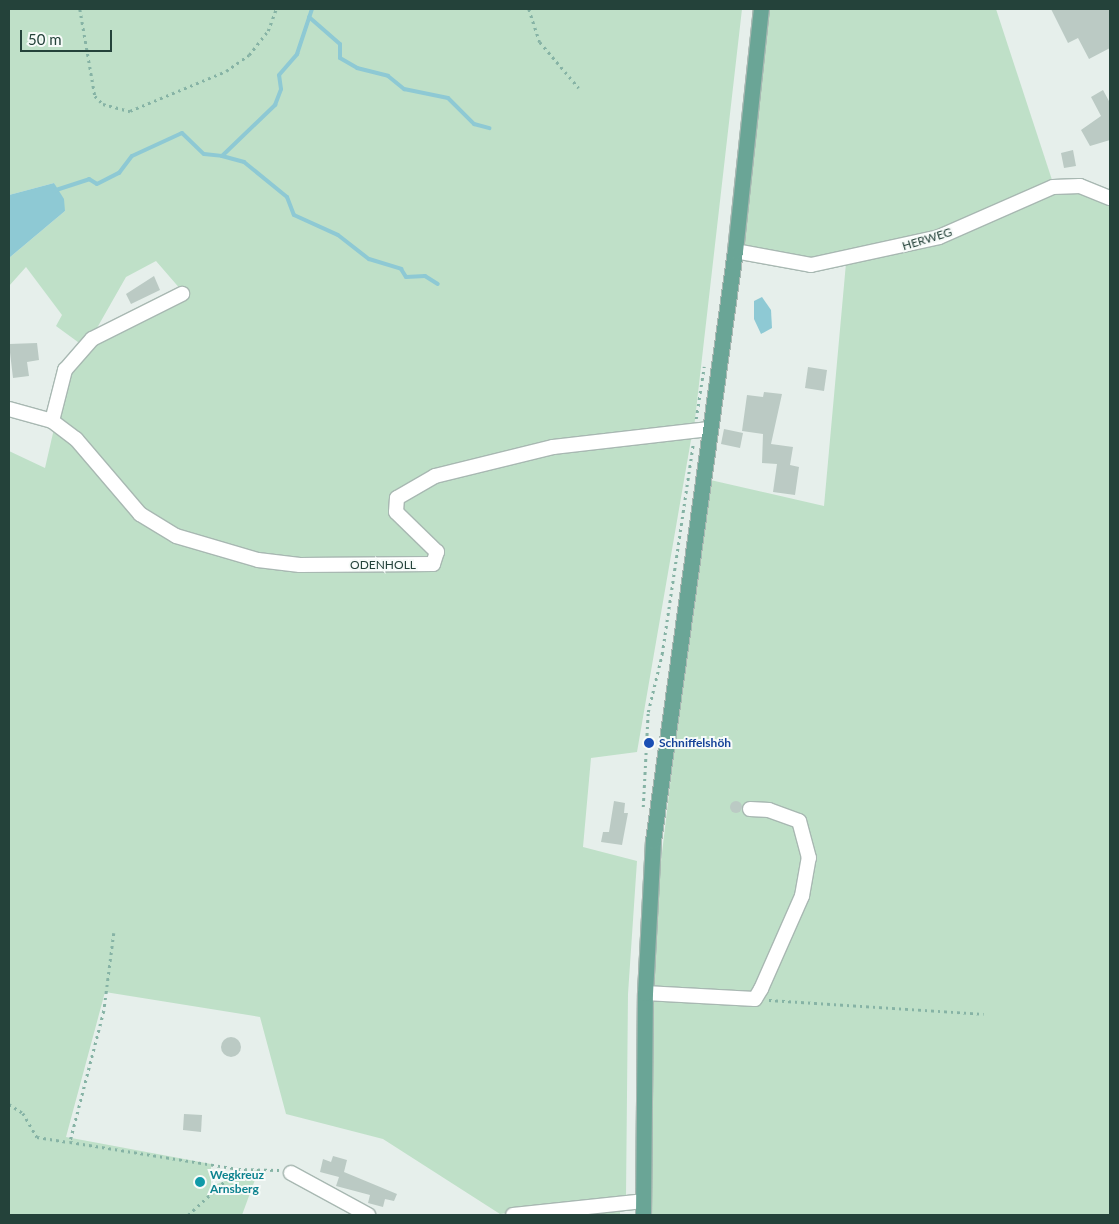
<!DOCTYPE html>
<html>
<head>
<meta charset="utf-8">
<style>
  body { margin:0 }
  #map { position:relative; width:1119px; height:1224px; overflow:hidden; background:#e6efeb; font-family:Lato,sans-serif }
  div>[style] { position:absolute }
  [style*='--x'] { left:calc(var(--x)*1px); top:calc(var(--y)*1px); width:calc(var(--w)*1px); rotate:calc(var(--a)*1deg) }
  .green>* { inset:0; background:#bfe0c8 }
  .water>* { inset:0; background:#8ec9d4 }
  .stream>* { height:4px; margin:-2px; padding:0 2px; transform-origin:2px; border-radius:2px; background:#8ec9d4 }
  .building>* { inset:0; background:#bbcac4 }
  .round { border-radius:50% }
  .path>* { height:2.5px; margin-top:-1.25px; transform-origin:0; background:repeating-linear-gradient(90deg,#86b3a5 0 2.5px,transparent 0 6.5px) }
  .roads { filter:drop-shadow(1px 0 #a8b8b2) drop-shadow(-1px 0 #a8b8b2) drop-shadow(0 1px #a8b8b2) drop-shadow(0 -1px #a8b8b2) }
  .minor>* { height:14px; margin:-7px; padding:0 7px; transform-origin:7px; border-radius:7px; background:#fff }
  .major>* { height:15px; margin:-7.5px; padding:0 7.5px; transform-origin:7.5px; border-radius:7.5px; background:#6aa596 }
  .dots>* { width:14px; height:14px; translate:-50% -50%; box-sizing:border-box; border:2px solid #f7fbf9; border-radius:50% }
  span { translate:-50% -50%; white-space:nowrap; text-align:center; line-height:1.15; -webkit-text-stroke:4px #f7fbf9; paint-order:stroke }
  .street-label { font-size:12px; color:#24423a }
  .transit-label { font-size:12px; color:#164399; font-weight:700 }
  .left { translate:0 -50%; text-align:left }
  .culture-label { font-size:12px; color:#0d838f; font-weight:700 }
  .frame { position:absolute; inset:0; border:10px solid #24423a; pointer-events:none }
  .scale { position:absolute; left:20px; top:30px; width:92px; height:22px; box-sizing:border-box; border:2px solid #24423a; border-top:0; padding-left:6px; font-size:15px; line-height:18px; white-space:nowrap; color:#24423a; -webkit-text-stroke:4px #f7fbf9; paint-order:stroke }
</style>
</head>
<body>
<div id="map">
  <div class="green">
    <i style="clip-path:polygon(9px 9px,742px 9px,694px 428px,553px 449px,692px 434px,637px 752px,591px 758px,583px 847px,637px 861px,628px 994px,626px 1196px,500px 1214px,383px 1139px,286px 1114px,260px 1017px,105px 992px,66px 1137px,211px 1164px,211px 1186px,259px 1169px,242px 1215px,9px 1215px,9px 451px,45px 468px,67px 372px,78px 355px,182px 291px,156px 261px,126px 277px,93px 335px,82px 345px,56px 326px,62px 315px,26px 267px,9px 286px,9px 258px,65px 211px,54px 183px,9px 195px)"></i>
    <i style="clip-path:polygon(768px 9px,996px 9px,1053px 183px,919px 240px,845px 256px,810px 258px,742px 251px)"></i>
    <i style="clip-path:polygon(1070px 187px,1110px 203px,1110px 1215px,650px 1215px,649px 988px,654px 921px,706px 479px,824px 506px,846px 263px)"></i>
    <i style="clip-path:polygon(620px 1206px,620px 1215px,539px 1215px)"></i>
  </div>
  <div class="water">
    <i style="clip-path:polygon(54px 183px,64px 199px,65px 211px,9px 258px,9px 195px)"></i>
    <i style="clip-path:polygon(762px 297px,771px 310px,772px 328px,761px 334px,754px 319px,754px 301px)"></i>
  </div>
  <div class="stream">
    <i style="--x:309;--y:17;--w:41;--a:41.1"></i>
    <i style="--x:340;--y:44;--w:14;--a:90"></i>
    <i style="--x:340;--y:58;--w:20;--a:30"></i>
    <i style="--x:357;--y:68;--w:32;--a:14"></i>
    <i style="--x:388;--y:76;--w:21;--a:39"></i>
    <i style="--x:404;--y:89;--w:45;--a:11.6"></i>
    <i style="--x:448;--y:98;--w:37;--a:45"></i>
    <i style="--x:474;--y:124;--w:16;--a:15"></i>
    <i style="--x:222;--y:156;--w:23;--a:15"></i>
    <i style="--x:244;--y:162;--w:55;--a:39.1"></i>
    <i style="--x:287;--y:197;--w:19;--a:69"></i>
    <i style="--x:294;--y:215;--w:48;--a:24.4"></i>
    <i style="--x:338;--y:235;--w:39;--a:38"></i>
    <i style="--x:369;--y:259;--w:34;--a:17"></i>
    <i style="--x:401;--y:269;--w:9;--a:58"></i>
    <i style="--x:406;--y:277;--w:19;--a:-3"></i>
    <i style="--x:425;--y:276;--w:15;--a:32"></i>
    <i style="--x:53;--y:191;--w:38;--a:-18"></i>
    <i style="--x:89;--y:179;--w:9;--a:32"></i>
    <i style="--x:97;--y:184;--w:25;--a:-27"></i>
    <i style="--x:119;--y:173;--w:21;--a:-53"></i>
    <i style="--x:132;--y:156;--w:55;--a:-24.7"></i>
    <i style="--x:182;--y:133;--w:30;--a:44"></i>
    <i style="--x:204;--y:154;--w:18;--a:6"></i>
    <i style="--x:222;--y:156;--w:74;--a:-43.9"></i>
    <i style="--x:275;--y:105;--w:17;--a:-69"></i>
    <i style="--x:281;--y:89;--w:14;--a:-98"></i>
    <i style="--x:279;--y:75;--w:28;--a:-49"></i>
    <i style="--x:297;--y:54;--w:47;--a:-71.6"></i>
  </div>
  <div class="building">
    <i style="clip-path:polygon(1051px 9px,1110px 9px,1110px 48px,1089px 59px,1078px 38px,1068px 43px)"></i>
    <i style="clip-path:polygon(1103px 90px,1110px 103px,1110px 140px,1090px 146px,1081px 130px,1101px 116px,1091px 97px)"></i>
    <i style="clip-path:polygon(1073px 150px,1076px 166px,1064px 168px,1061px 153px)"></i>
    <i style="clip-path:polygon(154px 276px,160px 290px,131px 304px,126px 294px)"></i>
    <i style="clip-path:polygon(37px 343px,39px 360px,27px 362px,29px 376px,13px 378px,9px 344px)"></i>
    <i style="clip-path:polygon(808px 367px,827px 370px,824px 391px,805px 388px)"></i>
    <i style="clip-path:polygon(764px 392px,782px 394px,771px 444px,793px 447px,790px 465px,799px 467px,795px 495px,773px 492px,777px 464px,762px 463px,763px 434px,742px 431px,747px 395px,763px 397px)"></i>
    <i style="clip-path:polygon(724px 429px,743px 433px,740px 448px,721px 444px)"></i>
    <i class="round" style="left:730px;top:801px;width:12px;height:12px"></i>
    <i style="clip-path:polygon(614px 801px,625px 803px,624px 813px,628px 813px,622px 845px,601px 842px,603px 832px,609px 832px)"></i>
    <i class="round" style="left:221px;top:1037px;width:20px;height:20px"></i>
    <i style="clip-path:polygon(184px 1114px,202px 1115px,201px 1132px,183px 1130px)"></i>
    <i style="clip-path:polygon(333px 1156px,347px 1160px,344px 1172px,397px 1194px,394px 1201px,385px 1199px,383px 1207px,368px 1203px,370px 1195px,336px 1186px,339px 1177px,320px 1172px,323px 1159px,331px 1162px)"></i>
  </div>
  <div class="path">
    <i style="--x:80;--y:9;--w:88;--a:80.2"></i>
    <i style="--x:95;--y:96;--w:11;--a:45"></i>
    <i style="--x:103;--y:104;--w:28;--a:15"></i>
    <i style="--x:130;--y:111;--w:104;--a:-22.6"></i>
    <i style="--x:226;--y:71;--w:28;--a:-35"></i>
    <i style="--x:249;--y:55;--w:31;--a:-52"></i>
    <i style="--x:268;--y:31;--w:23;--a:-70"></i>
    <i style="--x:529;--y:9;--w:35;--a:72"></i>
    <i style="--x:540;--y:42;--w:60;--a:49.7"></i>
    <i style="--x:696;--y:419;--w:53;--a:-81.3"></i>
    <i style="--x:643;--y:807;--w:95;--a:-87"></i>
    <i style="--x:648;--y:712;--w:60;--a:-76.4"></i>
    <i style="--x:662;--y:654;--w:212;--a:-81.6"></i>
    <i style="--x:114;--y:933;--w:79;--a:97.3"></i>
    <i style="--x:104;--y:1011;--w:135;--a:104.5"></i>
    <i style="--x:70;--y:1142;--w:170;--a:9.1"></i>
    <i style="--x:769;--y:1000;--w:215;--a:3.7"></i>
    <i style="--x:9;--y:1104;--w:17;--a:33"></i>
    <i style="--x:23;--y:1113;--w:28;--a:60"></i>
    <i style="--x:37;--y:1137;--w:33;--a:9"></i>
    <i style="--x:188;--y:1215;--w:68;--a:-42.6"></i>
    <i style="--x:238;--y:1169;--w:41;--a:1.4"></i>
  </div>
  <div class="roads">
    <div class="minor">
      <i style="--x:735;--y:251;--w:77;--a:10.4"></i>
      <i style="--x:811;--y:265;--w:131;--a:-12.3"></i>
      <i style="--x:939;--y:237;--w:124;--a:-23.7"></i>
      <i style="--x:1053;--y:187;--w:27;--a:-2"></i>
      <i style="--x:1080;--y:186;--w:32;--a:22"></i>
      <i style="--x:9;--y:409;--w:45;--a:15.6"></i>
      <i style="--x:52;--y:421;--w:30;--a:37"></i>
      <i style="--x:76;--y:439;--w:99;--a:49.5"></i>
      <i style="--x:140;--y:514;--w:42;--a:31.4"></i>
      <i style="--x:176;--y:536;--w:85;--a:16.3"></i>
      <i style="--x:258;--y:560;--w:42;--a:6.8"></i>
      <i style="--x:300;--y:565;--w:133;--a:-0.4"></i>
      <i style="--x:433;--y:564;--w:13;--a:-72"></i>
      <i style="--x:437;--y:552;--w:57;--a:-135.7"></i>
      <i style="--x:396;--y:512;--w:14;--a:-86"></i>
      <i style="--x:397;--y:498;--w:44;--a:-30.1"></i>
      <i style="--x:435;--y:476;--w:122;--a:-13.8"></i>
      <i style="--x:553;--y:447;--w:157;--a:-6.6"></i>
      <i style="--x:52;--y:421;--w:53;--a:-75.7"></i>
      <i style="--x:65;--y:370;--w:41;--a:-48.9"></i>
      <i style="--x:92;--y:339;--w:101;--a:-26.6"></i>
      <i style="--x:645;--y:993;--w:110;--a:3.1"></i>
      <i style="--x:755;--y:999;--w:12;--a:-59"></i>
      <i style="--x:761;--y:989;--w:102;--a:-66.2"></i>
      <i style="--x:802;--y:896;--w:39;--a:-80"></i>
      <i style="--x:809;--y:858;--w:38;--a:-105"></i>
      <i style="--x:799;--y:821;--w:32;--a:-160"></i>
      <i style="--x:769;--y:810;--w:19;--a:-177"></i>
      <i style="--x:291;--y:1173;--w:88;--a:28.6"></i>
      <i style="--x:513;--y:1215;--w:131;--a:-6.1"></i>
    </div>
    <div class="major">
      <i style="--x:643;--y:1215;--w:222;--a:-89.5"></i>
      <i style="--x:645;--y:993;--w:152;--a:-87"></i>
      <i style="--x:653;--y:841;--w:596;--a:-82.09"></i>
      <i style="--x:735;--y:251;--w:243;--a:-83.9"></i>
    </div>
  </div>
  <div class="dots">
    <i style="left:649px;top:743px;background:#1a4fb4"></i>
    <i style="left:200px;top:1182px;background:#0f9aa8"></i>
  </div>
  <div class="street-label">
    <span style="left:927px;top:239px;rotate:-17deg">HERWEG</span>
    <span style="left:383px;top:565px">ODENHOLL</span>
  </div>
  <div class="transit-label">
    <span class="left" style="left:659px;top:743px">Schniffelshöh</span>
  </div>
  <div class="culture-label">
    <span class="left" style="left:210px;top:1182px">Wegkreuz<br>Arnsberg</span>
  </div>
  <div class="frame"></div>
  <div class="scale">50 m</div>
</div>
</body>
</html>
